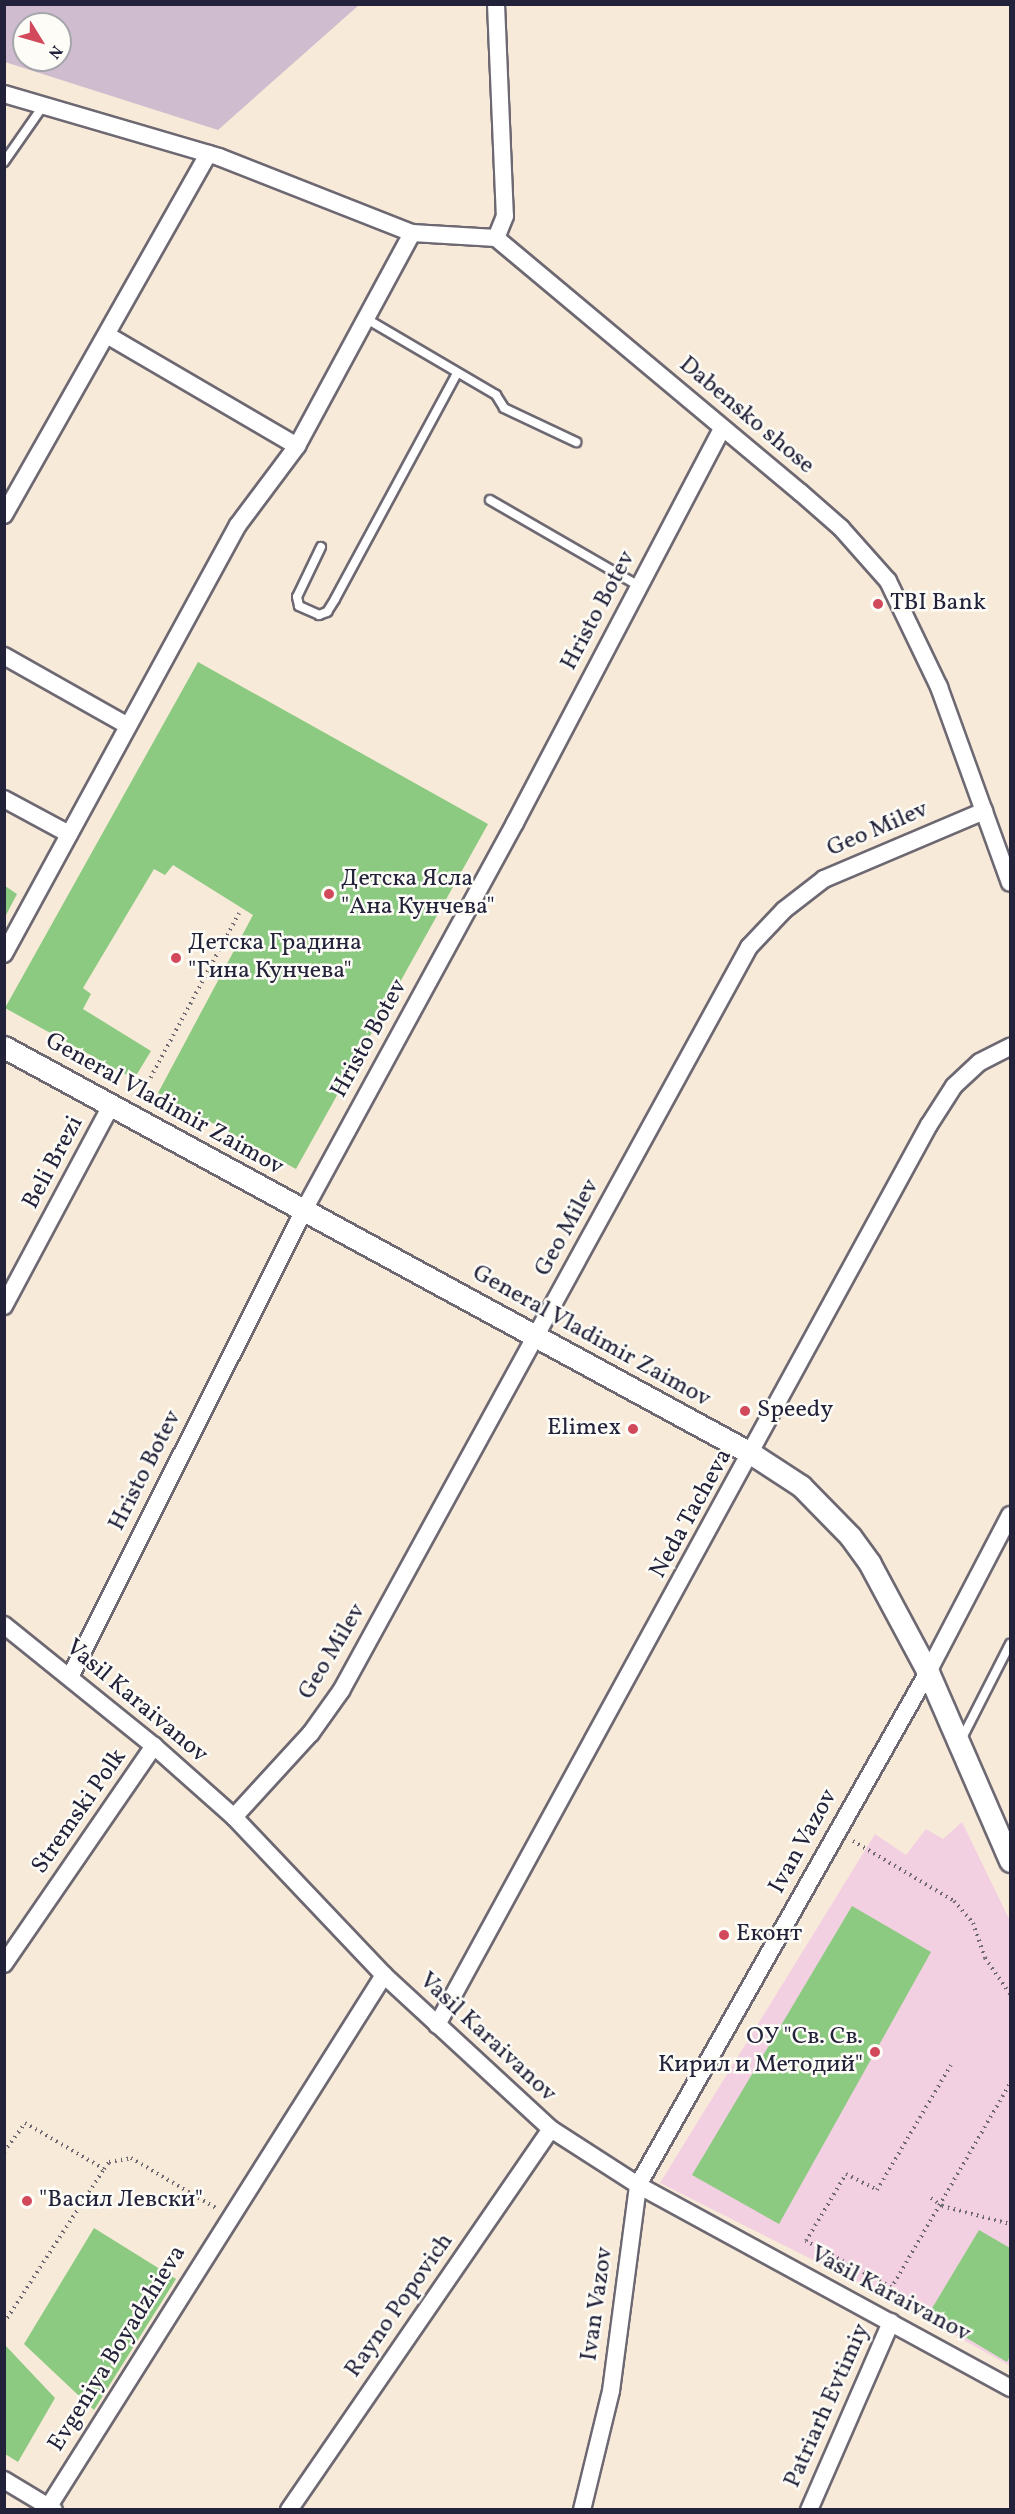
<!DOCTYPE html>
<html>
<head>
<meta charset="utf-8">
<style>
  body { margin:0 }
  #map { position:relative; width:1015px; height:2514px; overflow:hidden; background:#f8ead9; font-family:Vollkorn,serif }
  div>[style] { position:absolute }
  [style*='--x'] { left:calc(var(--x)*1px); top:calc(var(--y)*1px); width:calc(var(--w)*1px); rotate:calc(var(--a)*1deg) }
  .built>* { inset:0; background:#f2cfe1 }
  .industrial>* { inset:0; background:#cfbdcf }
  .green>* { inset:0; background:#8cca81 }
  .path>* { height:4px; margin-top:-2px; transform-origin:0; background:repeating-linear-gradient(90deg,#6d6872 0 1.5px,transparent 0 6px) }
  .roads { filter:drop-shadow(2px 0 #6d6872) drop-shadow(-2px 0 #6d6872) drop-shadow(0 2px #6d6872) drop-shadow(0 -2px #6d6872) }
  .service>* { height:8px; margin:-4px; padding:0 4px; transform-origin:4px; border-radius:4px; background:#fff }
  .minor>* { height:16px; margin:-8px; padding:0 8px; transform-origin:8px; border-radius:8px; background:#fff }
  .tertiary>* { height:21px; margin:-10.5px; padding:0 10.5px; transform-origin:10.5px; border-radius:10.5px; background:#fff }
  .dots>* { width:16px; height:16px; translate:-50% -50%; box-sizing:border-box; border:3px solid #fdfcf7; border-radius:50% }
  span { translate:-50% -50%; white-space:nowrap; text-align:center; line-height:1.15; -webkit-text-stroke:5px #fdfcf7; paint-order:stroke }
  .street-label { font-size:24px; color:#22223b }
  .poi-label { font-size:24px; color:#22223b }
  .left { translate:0 -50%; text-align:left }
  .right { translate:-100% -50%; text-align:right }
  .frame { position:absolute; inset:0; border:6px solid #22223b; pointer-events:none }
  .north { position:absolute; left:12px; top:12px; width:60px; height:60px; box-sizing:border-box; background:#fdfcf7; border:2px solid #a5a5ac; border-radius:50%; rotate:127deg; font-size:16px; font-weight:700; line-height:24px; text-align:center; color:#22223b }
  .north::after { content:''; display:block; margin:auto; width:21px; height:27px; background:#d1495b; clip-path:polygon(50% 0,100% 100%,50% 72%,0 100%) }
</style>
</head>
<body>
<div id="map">
  <div class="built">
    <i style="clip-path:polygon(962px 1822px,1010px 1921px,1010px 2366px,887px 2297px,660px 2183px,875px 1834px,906px 1855px,926px 1829px,943px 1839px)"></i>
  </div>
  <div class="industrial">
    <i style="clip-path:polygon(evenodd,4px 5px,5px 4px,359px 5px,218px 130px,5px 62px,4px 5px,24px 24px,60px 24px,60px 60px,24px 60px,24px 24px)"></i>
  </div>
  <div class="green">
    <i style="clip-path:polygon(198px 662px,488px 824px,296px 1169px,158px 1093px,253px 915px,173px 865px,165px 875px,154px 869px,83px 988px,91px 994px,83px 1009px,151px 1051px,134px 1079px,5px 1008px)"></i>
    <i style="clip-path:polygon(5px 886px,17px 894px,5px 917px)"></i>
    <i style="clip-path:polygon(852px 1906px,931px 1952px,779px 2224px,692px 2175px)"></i>
    <i style="clip-path:polygon(94px 2228px,176px 2279px,94px 2410px,24px 2344px)"></i>
    <i style="clip-path:polygon(979px 2230px,1010px 2248px,1010px 2356px,1007px 2362px,928px 2315px)"></i>
    <i style="clip-path:polygon(5px 2345px,55px 2398px,18px 2462px,5px 2454px)"></i>
  </div>
  <div class="path">
    <i style="--x:139;--y:1099;--w:211;--a:-61.7"></i>
    <i style="--x:853;--y:1841;--w:117;--a:30.7"></i>
    <i style="--x:954;--y:1901;--w:29;--a:49"></i>
    <i style="--x:973;--y:1923;--w:37;--a:71"></i>
    <i style="--x:985;--y:1958;--w:44;--a:55.2"></i>
    <i style="--x:4;--y:2152;--w:36;--a:-54"></i>
    <i style="--x:25;--y:2123;--w:91;--a:30.2"></i>
    <i style="--x:104;--y:2169;--w:9;--a:-54"></i>
    <i style="--x:109;--y:2162;--w:22;--a:-10"></i>
    <i style="--x:131;--y:2158;--w:99;--a:30.5"></i>
    <i style="--x:931;--y:2198;--w:14;--a:36"></i>
    <i style="--x:942;--y:2206;--w:70;--a:14.8"></i>
    <i style="--x:891;--y:2287;--w:97;--a:-151.6"></i>
    <i style="--x:806;--y:2241;--w:78;--a:-59.2"></i>
    <i style="--x:846;--y:2174;--w:35;--a:27"></i>
    <i style="--x:877;--y:2190;--w:145;--a:-59.4"></i>
    <i style="--x:885;--y:2299;--w:250;--a:-59.9"></i>
    <i style="--x:4;--y:2323;--w:184;--a:-57"></i>
  </div>
  <div class="roads">
    <div class="service">
      <i style="--x:4;--y:162;--w:68;--a:-55.1"></i>
      <i style="--x:365;--y:318;--w:152;--a:30.4"></i>
      <i style="--x:496;--y:395;--w:15;--a:58"></i>
      <i style="--x:504;--y:408;--w:80;--a:25.3"></i>
      <i style="--x:490;--y:500;--w:172;--a:30"></i>
      <i style="--x:321;--y:547;--w:55;--a:115.6"></i>
      <i style="--x:297;--y:597;--w:9;--a:77"></i>
      <i style="--x:299;--y:606;--w:22;--a:24"></i>
      <i style="--x:319;--y:615;--w:9;--a:-21"></i>
      <i style="--x:327;--y:612;--w:15;--a:-58"></i>
      <i style="--x:335;--y:599;--w:257;--a:-61.6"></i>
      <i style="--x:961;--y:1740;--w:108;--a:-63"></i>
    </div>
    <div class="minor">
      <i style="--x:496;--y:4;--w:212;--a:87.6"></i>
      <i style="--x:505;--y:216;--w:24;--a:112"></i>
      <i style="--x:496;--y:238;--w:396;--a:39.9"></i>
      <i style="--x:800;--y:492;--w:55;--a:41.3"></i>
      <i style="--x:841;--y:528;--w:71;--a:48.4"></i>
      <i style="--x:888;--y:581;--w:118;--a:64.3"></i>
      <i style="--x:939;--y:687;--w:208;--a:70.1"></i>
      <i style="--x:4;--y:94;--w:224;--a:16.3"></i>
      <i style="--x:219;--y:157;--w:207;--a:21.5"></i>
      <i style="--x:412;--y:233;--w:84;--a:3.4"></i>
      <i style="--x:107;--y:335;--w:220;--a:30.3"></i>
      <i style="--x:4;--y:515;--w:415;--a:-60.5"></i>
      <i style="--x:4;--y:656;--w:142;--a:29.4"></i>
      <i style="--x:4;--y:799;--w:74;--a:28.3"></i>
      <i style="--x:4;--y:954;--w:489;--a:-61.4"></i>
      <i style="--x:238;--y:525;--w:99;--a:-53.2"></i>
      <i style="--x:297;--y:446;--w:242;--a:-61.6"></i>
      <i style="--x:4;--y:1306;--w:227;--a:-61.9"></i>
      <i style="--x:4;--y:1625;--w:193;--a:38.9"></i>
      <i style="--x:154;--y:1746;--w:107;--a:41.6"></i>
      <i style="--x:234;--y:1817;--w:218;--a:46.5"></i>
      <i style="--x:384;--y:1975;--w:227;--a:42.7"></i>
      <i style="--x:551;--y:2129;--w:103;--a:32.8"></i>
      <i style="--x:638;--y:2185;--w:424;--a:28.6"></i>
      <i style="--x:70;--y:1677;--w:522;--a:-63.39"></i>
      <i style="--x:304;--y:1210;--w:441;--a:-61.4"></i>
      <i style="--x:515;--y:823;--w:445;--a:-62.3"></i>
      <i style="--x:234;--y:1817;--w:114;--a:-47.5"></i>
      <i style="--x:311;--y:1733;--w:52;--a:-54.5"></i>
      <i style="--x:341;--y:1691;--w:849;--a:-61.26"></i>
      <i style="--x:749;--y:947;--w:51;--a:-46.6"></i>
      <i style="--x:784;--y:910;--w:51;--a:-37.8"></i>
      <i style="--x:824;--y:879;--w:174;--a:-23"></i>
      <i style="--x:4;--y:1964;--w:265;--a:-55.5"></i>
      <i style="--x:437;--y:2025;--w:1026;--a:-61.34"></i>
      <i style="--x:929;--y:1125;--w:46;--a:-57.3"></i>
      <i style="--x:954;--y:1086;--w:35;--a:-43"></i>
      <i style="--x:980;--y:1062;--w:34;--a:-27"></i>
      <i style="--x:4;--y:2480;--w:58;--a:31"></i>
      <i style="--x:49;--y:2506;--w:628;--a:-57.75"></i>
      <i style="--x:289;--y:2510;--w:462;--a:-55.5"></i>
      <i style="--x:582;--y:2510;--w:122;--a:-76.3"></i>
      <i style="--x:611;--y:2391;--w:208;--a:-82.5"></i>
      <i style="--x:638;--y:2185;--w:589;--a:-60.52"></i>
      <i style="--x:928;--y:1672;--w:177;--a:-62.4"></i>
      <i style="--x:809;--y:2510;--w:205;--a:-66.4"></i>
    </div>
    <div class="tertiary">
      <i style="--x:4;--y:1047;--w:852;--a:28.55"></i>
      <i style="--x:752;--y:1454;--w:59;--a:33.1"></i>
      <i style="--x:801;--y:1486;--w:70;--a:45.6"></i>
      <i style="--x:850;--y:1536;--w:34;--a:54"></i>
      <i style="--x:870;--y:1564;--w:123;--a:61.8"></i>
      <i style="--x:928;--y:1672;--w:206;--a:66.5"></i>
    </div>
  </div>
  <div class="dots">
    <i style="left:878px;top:604px;background:#d1495b"></i>
    <i style="left:329px;top:894px;background:#d1495b"></i>
    <i style="left:176px;top:958px;background:#d1495b"></i>
    <i style="left:745px;top:1411px;background:#d1495b"></i>
    <i style="left:633px;top:1429px;background:#d1495b"></i>
    <i style="left:724px;top:1935px;background:#d1495b"></i>
    <i style="left:875px;top:2052px;background:#d1495b"></i>
    <i style="left:27px;top:2201px;background:#d1495b"></i>
  </div>
  <div class="street-label">
    <span style="left:746px;top:416px;rotate:40deg">Dabensko shose</span>
    <span style="left:599px;top:611px;rotate:-62deg">Hristo Botev</span>
    <span style="left:878px;top:830px;rotate:-23deg">Geo Milev</span>
    <span style="left:370px;top:1039px;rotate:-61deg">Hristo Botev</span>
    <span style="left:164px;top:1105px;rotate:29deg">General Vladimir Zaimov</span>
    <span style="left:54px;top:1163px;rotate:-62deg">Beli Brezi</span>
    <span style="left:568px;top:1228px;rotate:-61deg">Geo Milev</span>
    <span style="left:591px;top:1337px;rotate:29deg">General Vladimir Zaimov</span>
    <span style="left:146px;top:1471px;rotate:-63deg">Hristo Botev</span>
    <span style="left:692px;top:1514px;rotate:-61deg">Neda Tacheva</span>
    <span style="left:333px;top:1652px;rotate:-59deg">Geo Milev</span>
    <span style="left:136px;top:1702px;rotate:40deg">Vasil Karaivanov</span>
    <span style="left:80px;top:1812px;rotate:-55deg">Stremski Polk</span>
    <span style="left:804px;top:1842px;rotate:-61deg">Ivan Vazov</span>
    <span style="left:487px;top:2038px;rotate:43deg">Vasil Karaivanov</span>
    <span style="left:890px;top:2295px;rotate:28deg">Vasil Karaivanov</span>
    <span style="left:598px;top:2304px;rotate:-82deg">Ivan Vazov</span>
    <span style="left:400px;top:2306px;rotate:-55deg">Rayno Popovich</span>
    <span style="left:118px;top:2349px;rotate:-58deg">Evgeniya Boyadzhieva</span>
    <span style="left:828px;top:2406px;rotate:-66deg">Patriarh Evtimiy</span>
  </div>
  <div class="poi-label">
    <span class="left" style="left:890px;top:604px">TBI Bank</span>
    <span class="left" style="left:341px;top:894px">Детска Ясла<br>"Ана Кунчева"</span>
    <span class="left" style="left:188px;top:958px">Детска Градина<br>"Гина Кунчева"</span>
    <span class="left" style="left:757px;top:1411px">Speedy</span>
    <span class="right" style="left:621px;top:1429px">Elimex</span>
    <span class="left" style="left:736px;top:1935px">Еконт</span>
    <span class="right" style="left:863px;top:2052px">ОУ "Св. Св.<br>Кирил и Методий"</span>
    <span class="left" style="left:39px;top:2201px">"Васил Левски"</span>
  </div>
  <div class="frame"></div>
  <div class="north">N</div>
</div>
</body>
</html>
